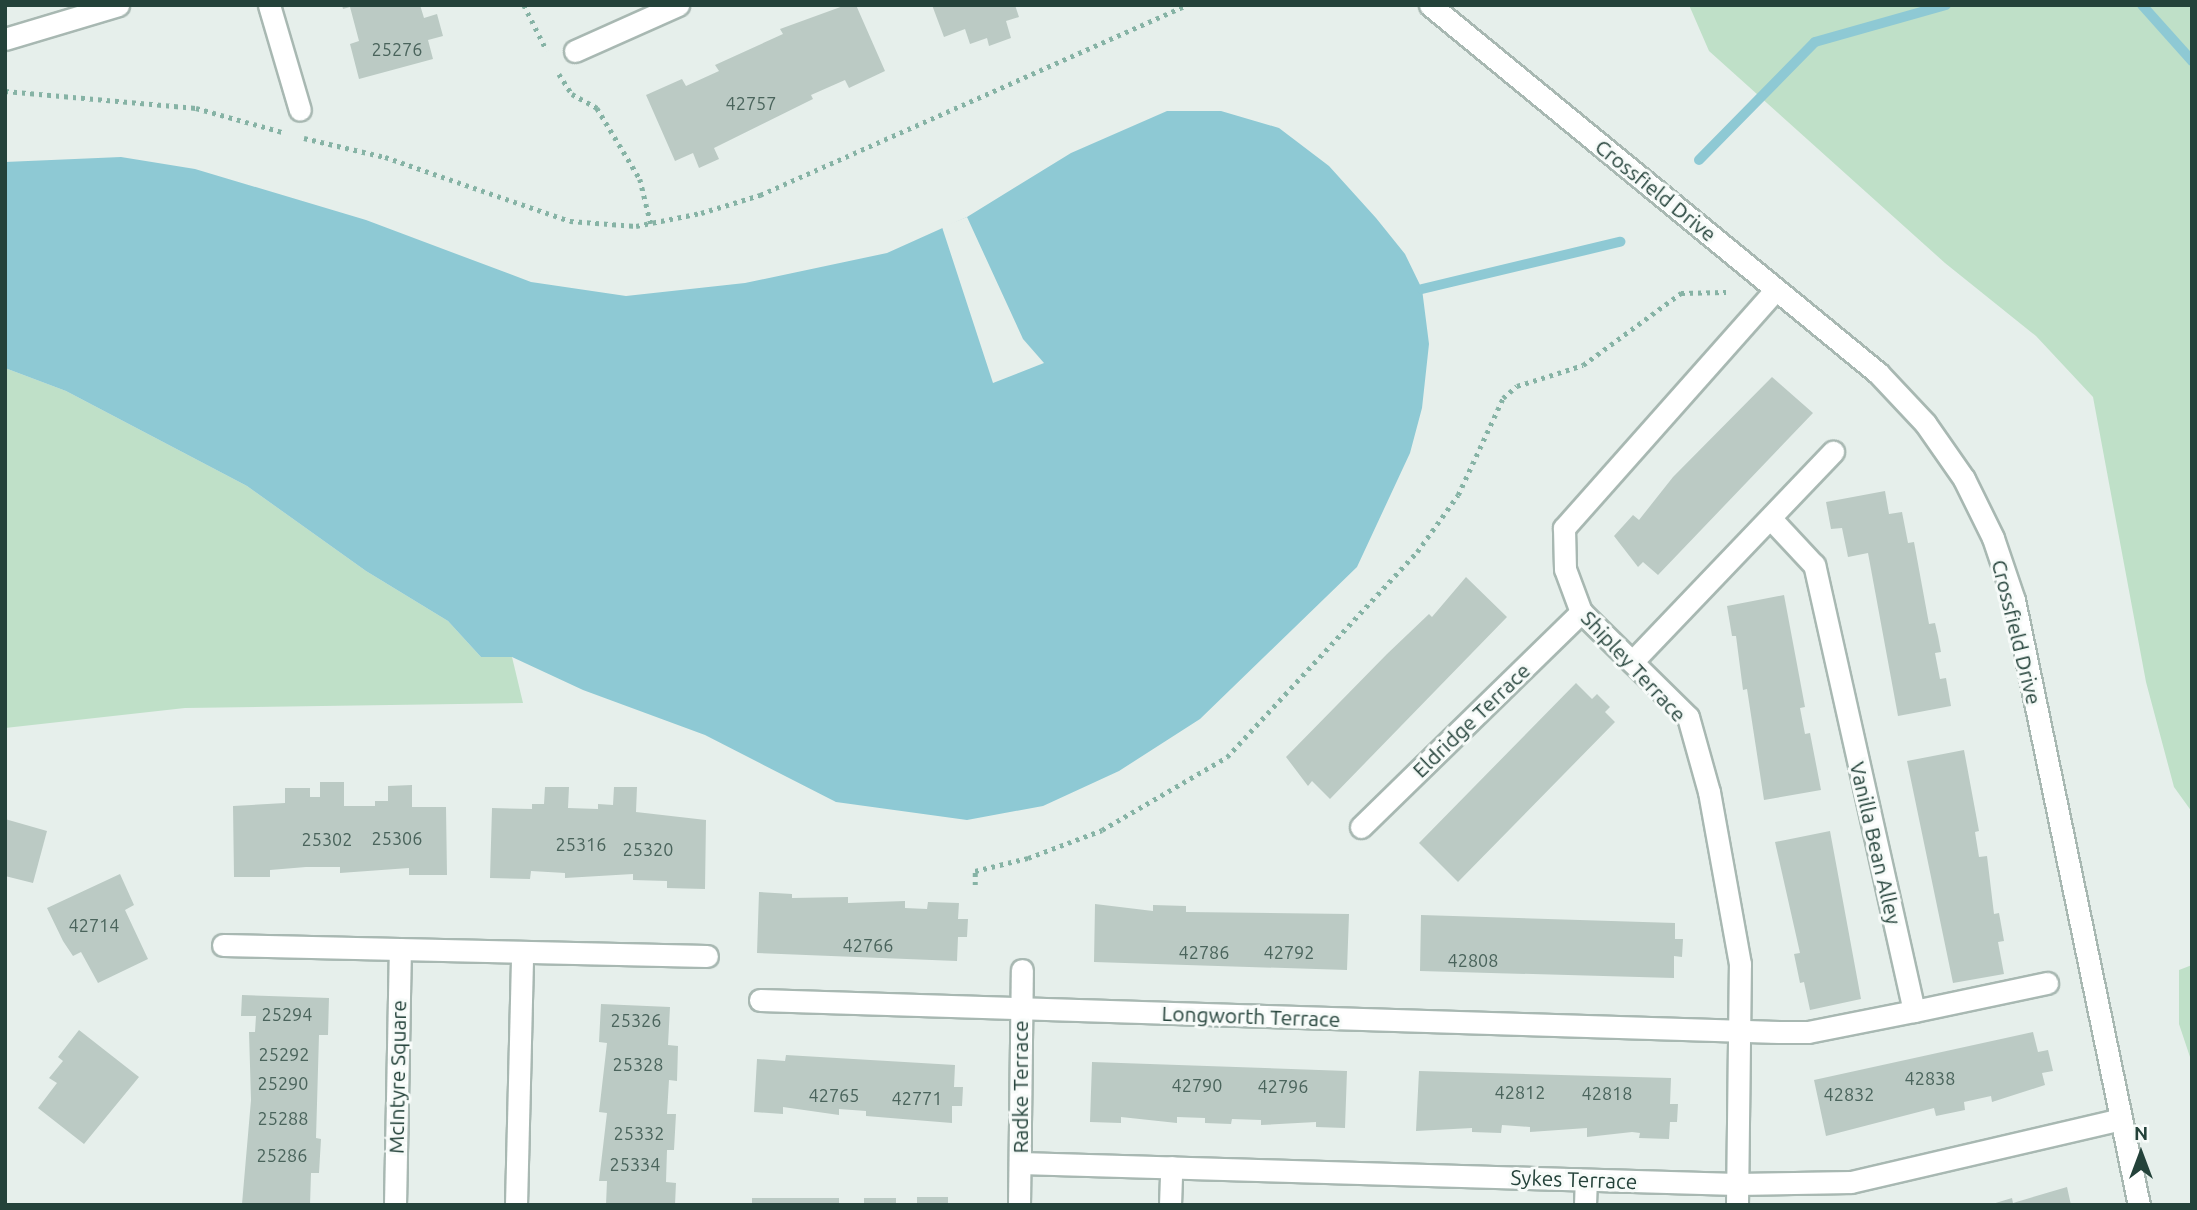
<!DOCTYPE html>
<html>
<head>
<meta charset="utf-8">
<style>
  body { margin:0 }
  #map { position:relative; width:2197px; height:1210px; overflow:hidden; background:#e6efeb; font-family:Ubuntu,sans-serif }
  div>[style] { position:absolute }
  [style*='--x'] { left:calc(var(--x)*1px); top:calc(var(--y)*1px); width:calc(var(--w)*1px); rotate:calc(var(--a)*1deg) }
  .green>* { inset:0; background:#bfe0c8 }
  .water>* { inset:0; background:#8ec9d4 }
  .pier>* { inset:0; background:#e6efeb }
  .stream>* { height:10px; margin:-5px; padding:0 5px; transform-origin:5px; border-radius:5px; background:#8ec9d4 }
  .building>* { inset:0; background:#bbcac4 }
  .path>* { height:4.5px; margin-top:-2.25px; transform-origin:0; background:repeating-linear-gradient(90deg,#86b3a5 0 3.5px,transparent 0 8.5px) }
  .roads { filter:drop-shadow(2px 0 #a8b8b2) drop-shadow(-2px 0 #a8b8b2) drop-shadow(0 2px #a8b8b2) drop-shadow(0 -2px #a8b8b2) }
  .minor>* { height:21px; margin:-10.5px; padding:0 10.5px; transform-origin:10.5px; border-radius:10.5px; background:#fff }
  span { translate:-50% -50%; white-space:nowrap; text-align:center; line-height:1.15; -webkit-text-stroke:6px #f7fbf9; paint-order:stroke }
  .number-label { font-size:18px; color:#4a645c }
  .number-label span { -webkit-text-stroke-width:0 }
  .street-label { font-size:21px; color:#24423a }
  .frame { position:absolute; inset:0; border:7px solid #24423a; pointer-events:none }
  .north { position:absolute; left:2106px; top:1119px; width:70px; height:70px; -webkit-text-stroke:5px #f7fbf9; paint-order:stroke; rotate:0deg; font-size:19px; font-weight:700; line-height:28px; text-align:center; color:#24423a }
  .north::after { content:''; display:block; margin:auto; width:24px; height:32px; background:#24423a; clip-path:polygon(50% 0,100% 100%,50% 72%,0 100%) }
</style>
</head>
<body>
<div id="map">
  <div class="green">
    <i style="clip-path:polygon(1689px 5px,2192px 5px,2192px 812px,2174px 787px,2146px 682px,2093px 397px,2036px 336px,1945px 263px,1709px 51px)"></i>
    <i style="clip-path:polygon(5px 368px,66px 391px,247px 486px,366px 571px,448px 621px,481px 657px,512px 657px,523px 703px,185px 708px,5px 728px)"></i>
    <i style="clip-path:polygon(2192px 965px,2192px 1063px,2179px 1024px,2179px 970px)"></i>
  </div>
  <div class="water">
    <i style="clip-path:polygon(1167px 111px,1221px 111px,1279px 128px,1329px 166px,1376px 218px,1405px 254px,1422px 289px,1429px 344px,1422px 408px,1410px 453px,1357px 567px,1200px 719px,1119px 771px,1043px 806px,967px 820px,836px 802px,705px 735px,583px 690px,512px 657px,481px 657px,448px 621px,366px 571px,247px 486px,66px 391px,5px 368px,5px 162px,121px 157px,195px 169px,366px 220px,531px 282px,626px 296px,745px 283px,887px 253px,967px 217px,1071px 153px)"></i>
  </div>
  <div class="pier">
    <i style="clip-path:polygon(967px 217px,1023px 339px,1044px 363px,993px 383px,942px 227px)"></i>
  </div>
  <div class="stream">
    <i style="--x:2142;--y:5;--w:75;--a:48.2"></i>
    <i style="--x:1699;--y:160;--w:165;--a:-45.5"></i>
    <i style="--x:1815;--y:42;--w:136;--a:-15.8"></i>
    <i style="--x:1422;--y:289;--w:204;--a:-13.4"></i>
  </div>
  <div class="building">
    <i style="clip-path:polygon(342px 5px,420px 5px,424px 18px,437px 14px,443px 36px,428px 40px,433px 59px,359px 79px,350px 44px,359px 41px,350px 7px,343px 9px)"></i>
    <i style="clip-path:polygon(846px 5px,856px 5px,885px 71px,849px 88px,845px 80px,811px 95px,813px 99px,714px 148px,719px 159px,699px 168px,693px 153px,675px 161px,646px 95px,682px 79px,686px 86px,719px 71px,715px 65px,783px 34px,780px 29px)"></i>
    <i style="clip-path:polygon(932px 5px,1015px 5px,1019px 17px,1006px 21px,1011px 38px,989px 46px,987px 38px,970px 44px,965px 29px,944px 37px)"></i>
    <i style="clip-path:polygon(1772px 377px,1813px 413px,1658px 575px,1643px 562px,1638px 567px,1614px 536px,1633px 515px,1639px 520px,1673px 477px)"></i>
    <i style="clip-path:polygon(1885px 491px,1889px 514px,1902px 512px,1908px 543px,1914px 542px,1929px 624px,1935px 623px,1938px 636px,1941px 652px,1935px 653px,1940px 679px,1946px 678px,1951px 706px,1898px 716px,1868px 553px,1848px 557px,1842px 528px,1831px 529px,1826px 502px)"></i>
    <i style="clip-path:polygon(1466px 577px,1507px 617px,1330px 799px,1312px 781px,1308px 786px,1286px 757px,1387px 654px,1429px 614px,1432px 617px)"></i>
    <i style="clip-path:polygon(1784px 595px,1805px 707px,1800px 708px,1805px 734px,1810px 733px,1821px 790px,1764px 800px,1747px 689px,1743px 690px,1736px 636px,1732px 636px,1727px 606px)"></i>
    <i style="clip-path:polygon(1576px 683px,1592px 699px,1597px 694px,1610px 707px,1605px 712px,1615px 722px,1458px 882px,1419px 843px)"></i>
    <i style="clip-path:polygon(1964px 750px,1979px 831px,1975px 832px,1979px 857px,1987px 856px,1994px 914px,1999px 913px,2004px 941px,1998px 942px,2004px 974px,1953px 983px,1907px 761px)"></i>
    <i style="clip-path:polygon(320px 782px,344px 782px,344px 806px,375px 806px,375px 801px,388px 801px,388px 786px,412px 785px,412px 807px,446px 807px,447px 875px,409px 875px,409px 868px,340px 873px,340px 867px,306px 867px,270px 870px,270px 877px,234px 877px,233px 806px,285px 803px,285px 788px,310px 788px,310px 797px,320px 797px)"></i>
    <i style="clip-path:polygon(545px 787px,569px 787px,568px 808px,598px 809px,598px 804px,613px 805px,614px 787px,637px 787px,636px 812px,706px 820px,705px 889px,667px 888px,667px 881px,633px 880px,633px 874px,565px 878px,565px 873px,531px 871px,530px 879px,490px 878px,492px 808px,532px 809px,532px 804px,544px 804px)"></i>
    <i style="clip-path:polygon(5px 819px,47px 831px,33px 883px,5px 876px)"></i>
    <i style="clip-path:polygon(1830px 831px,1861px 999px,1810px 1010px,1804px 982px,1800px 983px,1794px 954px,1800px 953px,1775px 842px)"></i>
    <i style="clip-path:polygon(120px 874px,134px 905px,125px 910px,148px 959px,98px 983px,81px 952px,73px 956px,63px 941px,47px 908px)"></i>
    <i style="clip-path:polygon(759px 892px,792px 894px,792px 898px,848px 897px,848px 903px,905px 901px,905px 908px,927px 909px,928px 902px,959px 903px,958px 919px,968px 919px,967px 937px,958px 937px,957px 961px,757px 953px)"></i>
    <i style="clip-path:polygon(1095px 904px,1153px 911px,1153px 905px,1186px 906px,1186px 912px,1349px 914px,1347px 970px,1094px 962px)"></i>
    <i style="clip-path:polygon(1421px 915px,1675px 923px,1675px 939px,1683px 939px,1682px 957px,1674px 956px,1674px 978px,1420px 971px)"></i>
    <i style="clip-path:polygon(242px 995px,329px 998px,328px 1035px,319px 1035px,316px 1138px,321px 1139px,319px 1173px,311px 1173px,310px 1205px,242px 1204px,251px 1100px,249px 1032px,255px 1032px,256px 1016px,241px 1016px)"></i>
    <i style="clip-path:polygon(601px 1004px,670px 1007px,668px 1045px,678px 1046px,677px 1081px,669px 1080px,667px 1114px,676px 1114px,674px 1150px,667px 1150px,666px 1182px,676px 1183px,675px 1205px,606px 1205px,607px 1181px,599px 1181px,607px 1113px,599px 1112px,607px 1043px,599px 1042px)"></i>
    <i style="clip-path:polygon(79px 1030px,139px 1077px,84px 1144px,38px 1108px,57px 1083px,49px 1078px,63px 1061px,58px 1057px)"></i>
    <i style="clip-path:polygon(2033px 1032px,2038px 1052px,2048px 1050px,2053px 1071px,2042px 1073px,2045px 1085px,1992px 1102px,1991px 1096px,1964px 1102px,1965px 1110px,1936px 1116px,1934px 1108px,1826px 1136px,1814px 1080px)"></i>
    <i style="clip-path:polygon(786px 1055px,955px 1065px,954px 1087px,963px 1087px,962px 1106px,952px 1106px,952px 1123px,866px 1116px,866px 1111px,839px 1109px,839px 1115px,783px 1107px,783px 1114px,754px 1112px,757px 1059px,785px 1061px)"></i>
    <i style="clip-path:polygon(1092px 1062px,1347px 1071px,1345px 1128px,1316px 1127px,1316px 1122px,1261px 1125px,1261px 1120px,1232px 1119px,1231px 1124px,1205px 1123px,1205px 1118px,1177px 1117px,1177px 1123px,1121px 1117px,1121px 1123px,1090px 1122px)"></i>
    <i style="clip-path:polygon(1419px 1071px,1671px 1078px,1670px 1104px,1678px 1104px,1677px 1122px,1670px 1122px,1669px 1139px,1639px 1138px,1640px 1133px,1632px 1132px,1587px 1137px,1587px 1128px,1530px 1132px,1530px 1127px,1502px 1125px,1501px 1133px,1472px 1132px,1472px 1128px,1416px 1131px)"></i>
    <i style="clip-path:polygon(2067px 1187px,2071px 1205px,1989px 1205px,2012px 1198px,2013px 1203px)"></i>
    <i style="clip-path:polygon(917px 1197px,948px 1197px,948px 1205px,917px 1205px)"></i>
    <i style="clip-path:polygon(752px 1198px,839px 1198px,839px 1205px,752px 1205px)"></i>
    <i style="clip-path:polygon(864px 1198px,896px 1198px,896px 1205px,864px 1205px)"></i>
  </div>
  <div class="path">
    <i style="--x:524;--y:5;--w:51;--a:63.4"></i>
    <i style="--x:559;--y:74;--w:24;--a:57"></i>
    <i style="--x:572;--y:94;--w:29;--a:29"></i>
    <i style="--x:597;--y:108;--w:83;--a:58.8"></i>
    <i style="--x:640;--y:179;--w:46;--a:76.3"></i>
    <i style="--x:5;--y:91;--w:192;--a:5.1"></i>
    <i style="--x:196;--y:108;--w:89;--a:15.6"></i>
    <i style="--x:304;--y:138;--w:83;--a:13.2"></i>
    <i style="--x:385;--y:157;--w:196;--a:19.1"></i>
    <i style="--x:570;--y:221;--w:66;--a:4.3"></i>
    <i style="--x:636;--y:226;--w:66;--a:-11.3"></i>
    <i style="--x:701;--y:213;--w:62;--a:-17"></i>
    <i style="--x:760;--y:195;--w:466;--a:-24"></i>
    <i style="--x:975;--y:885;--w:14;--a:-90"></i>
    <i style="--x:975;--y:871;--w:55;--a:-13.8"></i>
    <i style="--x:1028;--y:858;--w:79;--a:-20.7"></i>
    <i style="--x:1102;--y:830;--w:145;--a:-30.3"></i>
    <i style="--x:1227;--y:757;--w:280;--a:-47.2"></i>
    <i style="--x:1417;--y:552;--w:70;--a:-54.3"></i>
    <i style="--x:1458;--y:495;--w:107;--a:-65.1"></i>
    <i style="--x:1503;--y:398;--w:18;--a:-41"></i>
    <i style="--x:1517;--y:386;--w:69;--a:-17.7"></i>
    <i style="--x:1583;--y:365;--w:122;--a:-36.3"></i>
    <i style="--x:1681;--y:293;--w:45;--a:-1.3"></i>
  </div>
  <div class="roads">
    <div class="minor">
      <i style="--x:269;--y:5;--w:109;--a:73.6"></i>
      <i style="--x:1430;--y:5;--w:580;--a:39.4"></i>
      <i style="--x:1878;--y:373;--w:69;--a:46.8"></i>
      <i style="--x:1925;--y:423;--w:68;--a:55.1"></i>
      <i style="--x:1964;--y:479;--w:66;--a:63.8"></i>
      <i style="--x:1993;--y:538;--w:65;--a:71.3"></i>
      <i style="--x:2014;--y:600;--w:618;--a:78.33"></i>
      <i style="--x:5;--y:39;--w:118;--a:-16.7"></i>
      <i style="--x:575;--y:51;--w:113;--a:-24.1"></i>
      <i style="--x:1632;--y:662;--w:291;--a:-46.3"></i>
      <i style="--x:1361;--y:827;--w:308;--a:-44.3"></i>
      <i style="--x:223;--y:945;--w:484;--a:1.3"></i>
      <i style="--x:760;--y:1000;--w:1020;--a:1.8"></i>
      <i style="--x:1779;--y:1032;--w:29;--a:0"></i>
      <i style="--x:1808;--y:1032;--w:108;--a:-11.2"></i>
      <i style="--x:1914;--y:1011;--w:457;--a:-102.6"></i>
      <i style="--x:1814;--y:565;--w:62;--a:-133"></i>
      <i style="--x:1914;--y:1011;--w:136;--a:-11.9"></i>
      <i style="--x:1020;--y:1163;--w:717;--a:1.68"></i>
      <i style="--x:1737;--y:1184;--w:114;--a:-1"></i>
      <i style="--x:1851;--y:1182;--w:277;--a:-13.1"></i>
      <i style="--x:395;--y:1205;--w:256;--a:-88.9"></i>
      <i style="--x:516;--y:1205;--w:253;--a:-88.6"></i>
      <i style="--x:1019;--y:1205;--w:235;--a:-89.3"></i>
      <i style="--x:1170;--y:1205;--w:38;--a:-88"></i>
      <i style="--x:1585;--y:1205;--w:25;--a:-88"></i>
      <i style="--x:1737;--y:1205;--w:241;--a:-89.3"></i>
      <i style="--x:1740;--y:964;--w:175;--a:-100.2"></i>
      <i style="--x:1709;--y:792;--w:78;--a:-105.6"></i>
      <i style="--x:1688;--y:717;--w:150;--a:-135.5"></i>
      <i style="--x:1581;--y:612;--w:46;--a:-110.4"></i>
      <i style="--x:1565;--y:569;--w:41;--a:-91.4"></i>
      <i style="--x:1564;--y:528;--w:319;--a:-48.4"></i>
    </div>
  </div>
  <div class="number-label">
    <span style="left:397px;top:49px">25276</span>
    <span style="left:751px;top:103px">42757</span>
    <span style="left:397px;top:838px">25306</span>
    <span style="left:327px;top:839px">25302</span>
    <span style="left:581px;top:844px">25316</span>
    <span style="left:648px;top:849px">25320</span>
    <span style="left:94px;top:925px">42714</span>
    <span style="left:868px;top:945px">42766</span>
    <span style="left:1204px;top:952px">42786</span>
    <span style="left:1289px;top:952px">42792</span>
    <span style="left:1473px;top:960px">42808</span>
    <span style="left:287px;top:1014px">25294</span>
    <span style="left:636px;top:1020px">25326</span>
    <span style="left:284px;top:1054px">25292</span>
    <span style="left:638px;top:1064px">25328</span>
    <span style="left:1930px;top:1078px">42838</span>
    <span style="left:283px;top:1083px">25290</span>
    <span style="left:1197px;top:1085px">42790</span>
    <span style="left:1283px;top:1086px">42796</span>
    <span style="left:1520px;top:1092px">42812</span>
    <span style="left:1607px;top:1093px">42818</span>
    <span style="left:1849px;top:1094px">42832</span>
    <span style="left:834px;top:1095px">42765</span>
    <span style="left:917px;top:1098px">42771</span>
    <span style="left:283px;top:1118px">25288</span>
    <span style="left:639px;top:1133px">25332</span>
    <span style="left:282px;top:1155px">25286</span>
    <span style="left:635px;top:1164px">25334</span>
  </div>
  <div class="street-label">
    <span style="left:1656px;top:190px;rotate:39deg">Crossfield Drive</span>
    <span style="left:2017px;top:632px;rotate:76deg">Crossfield Drive</span>
    <span style="left:1634px;top:666px;rotate:47deg">Shipley Terrace</span>
    <span style="left:1471px;top:720px;rotate:-44deg">Eldridge Terrace</span>
    <span style="left:1876px;top:843px;rotate:77deg">Vanilla Bean Alley</span>
    <span style="left:1251px;top:1016px;rotate:2deg">Longworth Terrace</span>
    <span style="left:397px;top:1077px;rotate:-89deg">McIntyre Square</span>
    <span style="left:1020px;top:1087px;rotate:-90deg">Radke Terrace</span>
    <span style="left:1574px;top:1179px;rotate:2deg">Sykes Terrace</span>
  </div>
  <div class="frame"></div>
  <div class="north">N</div>
</div>
</body>
</html>
